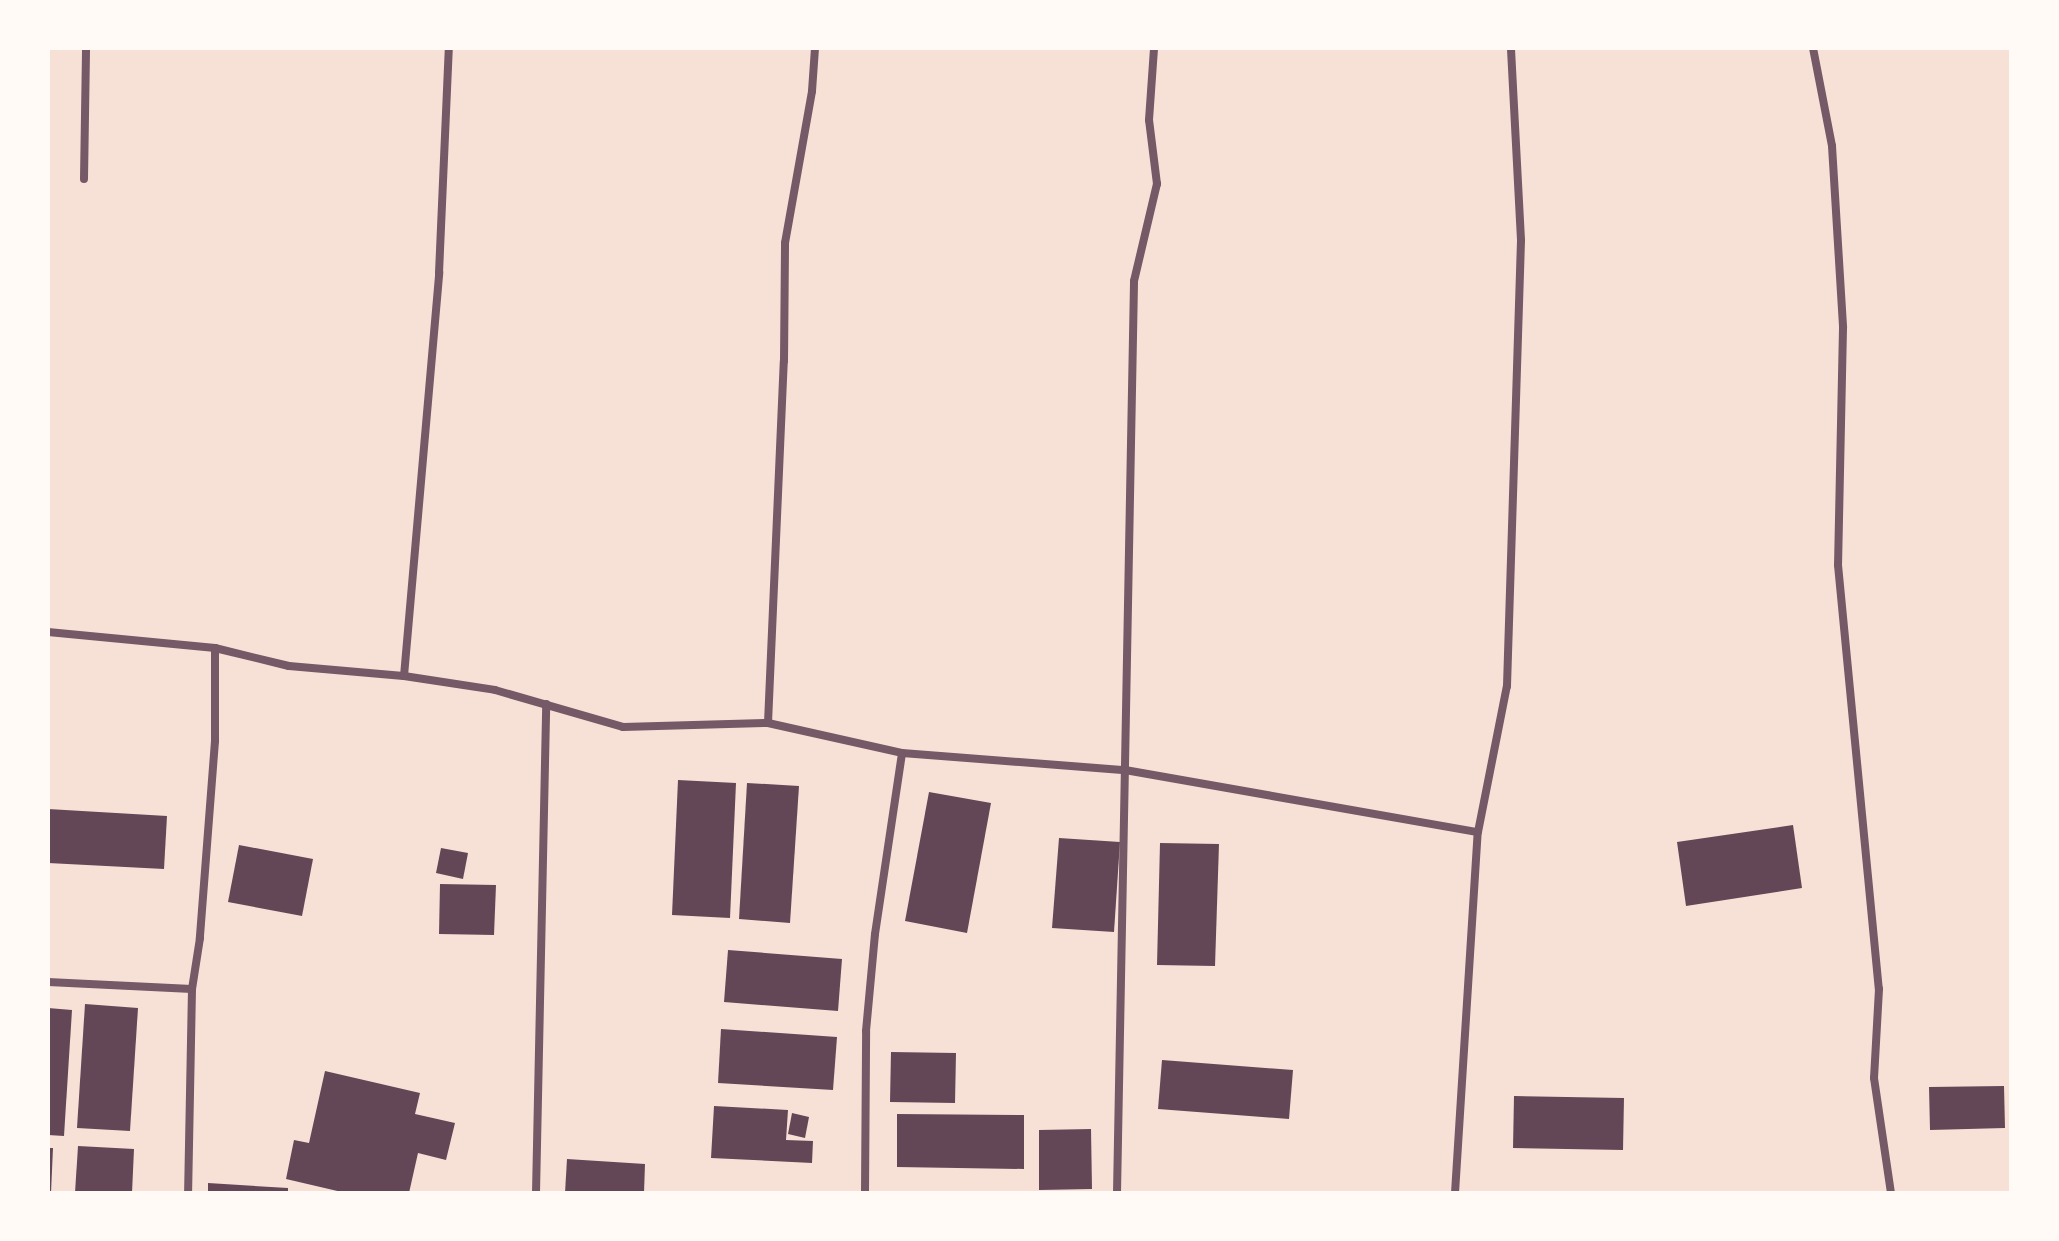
<!DOCTYPE html>
<html>
<head>
<meta charset="utf-8">
<style>
  body { margin:0 }
  #map { position:relative; width:2059px; height:1241px; overflow:hidden; background:#f7e1d7; font-family:Roboto,sans-serif }
  div>[style] { position:absolute }
  [style*='--x'] { left:calc(var(--x)*1px); top:calc(var(--y)*1px); width:calc(var(--w)*1px); rotate:calc(var(--a)*1deg) }
  .building>* { inset:0; background:#644757 }
  .minor>* { height:8px; margin:-4px; padding:0 4px; transform-origin:4px; border-radius:4px; background:#755966 }
  span { translate:-50% -50%; white-space:nowrap; text-align:center; line-height:1.15; -webkit-text-stroke:7px #fffaf5; paint-order:stroke }
  .frame { position:absolute; inset:0; border:50px solid #fffaf5; pointer-events:none }
</style>
</head>
<body>
<div id="map">
  <div class="building">
    <i style="clip-path:polygon(678px 780px,736px 783px,730px 918px,672px 915px)"></i>
    <i style="clip-path:polygon(747px 783px,799px 786px,790px 923px,739px 919px)"></i>
    <i style="clip-path:polygon(929px 792px,991px 803px,967px 933px,905px 921px)"></i>
    <i style="clip-path:polygon(48px 809px,167px 816px,164px 869px,48px 863px)"></i>
    <i style="clip-path:polygon(1793px 825px,1802px 888px,1686px 906px,1677px 842px)"></i>
    <i style="clip-path:polygon(1059px 838px,1120px 842px,1114px 932px,1052px 928px)"></i>
    <i style="clip-path:polygon(1160px 843px,1219px 844px,1215px 966px,1157px 965px)"></i>
    <i style="clip-path:polygon(239px 845px,313px 859px,302px 916px,228px 902px)"></i>
    <i style="clip-path:polygon(441px 848px,468px 853px,463px 879px,436px 873px)"></i>
    <i style="clip-path:polygon(440px 884px,496px 885px,494px 935px,439px 934px)"></i>
    <i style="clip-path:polygon(728px 950px,842px 959px,838px 1011px,724px 1002px)"></i>
    <i style="clip-path:polygon(85px 1004px,138px 1008px,130px 1131px,77px 1128px)"></i>
    <i style="clip-path:polygon(48px 1008px,72px 1010px,64px 1136px,48px 1135px)"></i>
    <i style="clip-path:polygon(721px 1029px,837px 1037px,833px 1090px,718px 1083px)"></i>
    <i style="clip-path:polygon(891px 1052px,956px 1053px,955px 1103px,890px 1102px)"></i>
    <i style="clip-path:polygon(1162px 1060px,1293px 1070px,1289px 1119px,1158px 1109px)"></i>
    <i style="clip-path:polygon(325px 1071px,420px 1093px,415px 1114px,455px 1123px,446px 1160px,418px 1153px,409px 1193px,346px 1193px,286px 1179px,294px 1140px,309px 1143px)"></i>
    <i style="clip-path:polygon(2004px 1086px,2005px 1128px,1930px 1130px,1929px 1087px)"></i>
    <i style="clip-path:polygon(1514px 1096px,1624px 1098px,1623px 1150px,1513px 1148px)"></i>
    <i style="clip-path:polygon(714px 1106px,788px 1110px,786px 1140px,813px 1141px,812px 1163px,711px 1158px)"></i>
    <i style="clip-path:polygon(792px 1113px,809px 1117px,805px 1138px,788px 1134px)"></i>
    <i style="clip-path:polygon(897px 1114px,1024px 1115px,1024px 1169px,897px 1167px)"></i>
    <i style="clip-path:polygon(1091px 1129px,1092px 1189px,1039px 1190px,1039px 1130px)"></i>
    <i style="clip-path:polygon(78px 1146px,134px 1149px,132px 1193px,75px 1193px)"></i>
    <i style="clip-path:polygon(48px 1148px,53px 1148px,51px 1193px,48px 1193px)"></i>
    <i style="clip-path:polygon(567px 1159px,645px 1164px,644px 1193px,565px 1193px)"></i>
    <i style="clip-path:polygon(208px 1183px,288px 1188px,288px 1193px,208px 1193px)"></i>
  </div>
  <div class="minor">
    <i style="--x:1813;--y:48;--w:100;--a:79"></i>
    <i style="--x:1832;--y:146;--w:182;--a:86.5"></i>
    <i style="--x:1843;--y:328;--w:237;--a:91.2"></i>
    <i style="--x:1838;--y:565;--w:426;--a:84.5"></i>
    <i style="--x:1879;--y:989;--w:89;--a:93.2"></i>
    <i style="--x:1874;--y:1078;--w:116;--a:81.6"></i>
    <i style="--x:84;--y:179;--w:131;--a:-89.1"></i>
    <i style="--x:48;--y:632;--w:168;--a:5.5"></i>
    <i style="--x:215;--y:648;--w:93;--a:90"></i>
    <i style="--x:215;--y:741;--w:198;--a:94.4"></i>
    <i style="--x:200;--y:938;--w:52;--a:98.9"></i>
    <i style="--x:192;--y:989;--w:204;--a:91.1"></i>
    <i style="--x:215;--y:648;--w:76;--a:13.7"></i>
    <i style="--x:289;--y:666;--w:115;--a:5"></i>
    <i style="--x:404;--y:676;--w:92;--a:8.7"></i>
    <i style="--x:495;--y:690;--w:133;--a:16.1"></i>
    <i style="--x:623;--y:727;--w:145;--a:-1.6"></i>
    <i style="--x:768;--y:723;--w:137;--a:12.6"></i>
    <i style="--x:902;--y:753;--w:224;--a:4.4"></i>
    <i style="--x:1125;--y:770;--w:358;--a:10"></i>
    <i style="--x:404;--y:676;--w:405;--a:-85"></i>
    <i style="--x:439;--y:273;--w:225;--a:-87.5"></i>
    <i style="--x:768;--y:723;--w:362;--a:-87.5"></i>
    <i style="--x:784;--y:361;--w:118;--a:-89.5"></i>
    <i style="--x:785;--y:243;--w:154;--a:-79.9"></i>
    <i style="--x:812;--y:91;--w:43;--a:-86"></i>
    <i style="--x:48;--y:982;--w:144;--a:2.8"></i>
    <i style="--x:536;--y:1193;--w:489;--a:-88.8"></i>
    <i style="--x:865;--y:1193;--w:162;--a:-89.6"></i>
    <i style="--x:866;--y:1031;--w:97;--a:-84.7"></i>
    <i style="--x:875;--y:934;--w:183;--a:-81.5"></i>
    <i style="--x:1117;--y:1193;--w:912;--a:-88.93"></i>
    <i style="--x:1134;--y:281;--w:100;--a:-76.7"></i>
    <i style="--x:1157;--y:184;--w:64;--a:-97.1"></i>
    <i style="--x:1149;--y:120;--w:72;--a:-86"></i>
    <i style="--x:1455;--y:1193;--w:362;--a:-86.4"></i>
    <i style="--x:1478;--y:832;--w:149;--a:-78.8"></i>
    <i style="--x:1507;--y:686;--w:446;--a:-88.2"></i>
    <i style="--x:1521;--y:240;--w:192;--a:-93"></i>
  </div>
  <div class="frame"></div>
</div>
</body>
</html>
